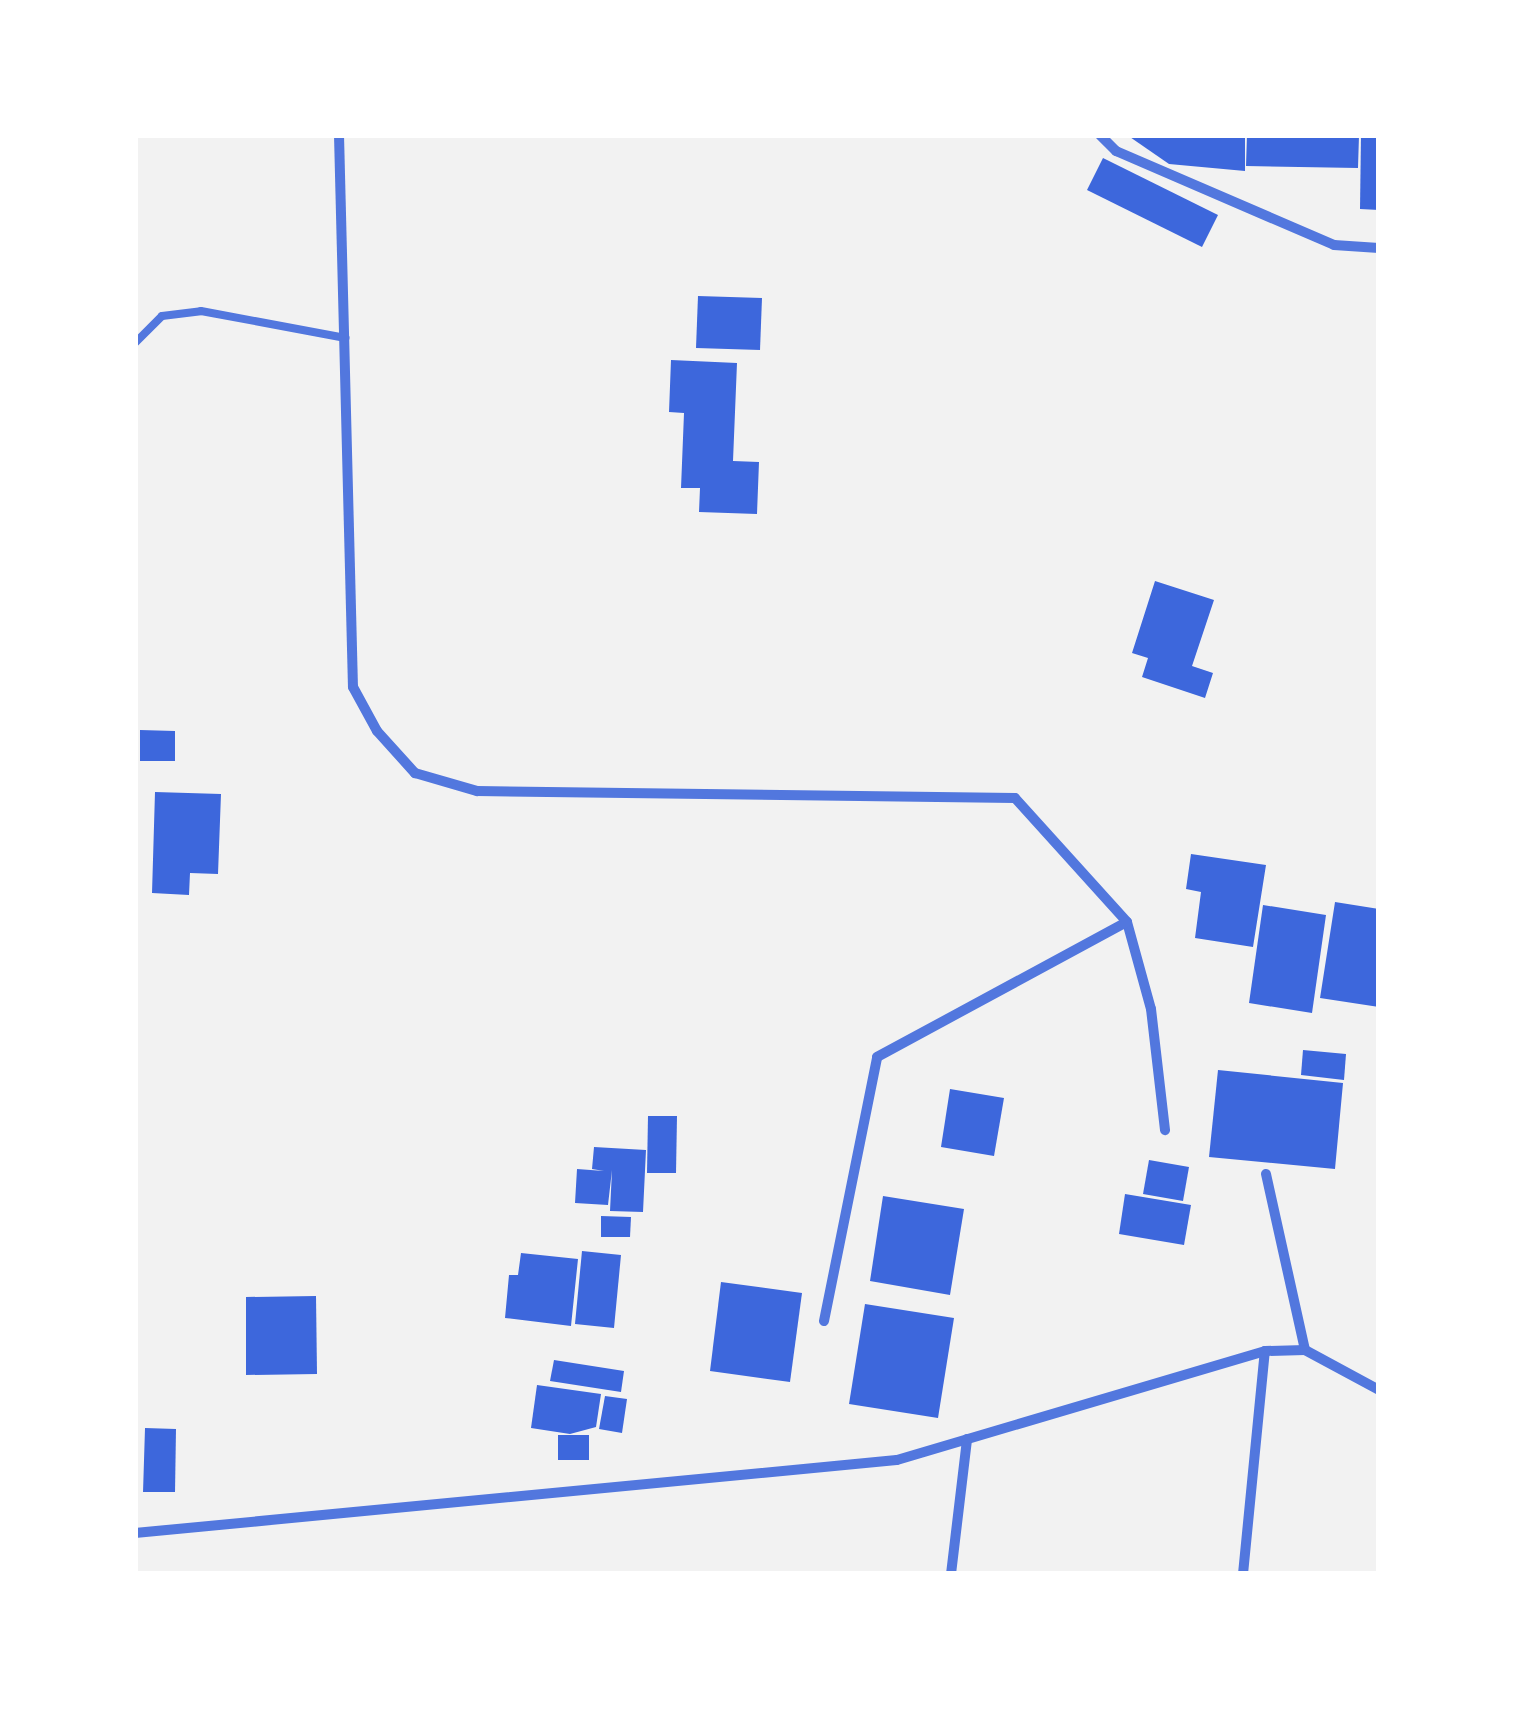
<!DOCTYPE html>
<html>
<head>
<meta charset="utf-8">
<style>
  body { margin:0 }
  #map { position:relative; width:1514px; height:1709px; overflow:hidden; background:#f2f2f2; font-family:Arial,sans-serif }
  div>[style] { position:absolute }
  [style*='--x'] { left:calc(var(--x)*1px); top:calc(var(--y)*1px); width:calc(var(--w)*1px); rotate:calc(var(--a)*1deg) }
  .building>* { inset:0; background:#3d67dc }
  .service>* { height:8px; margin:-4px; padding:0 4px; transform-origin:4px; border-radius:4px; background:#5277de }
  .minor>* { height:10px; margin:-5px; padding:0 5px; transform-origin:5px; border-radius:5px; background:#5277de }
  span { translate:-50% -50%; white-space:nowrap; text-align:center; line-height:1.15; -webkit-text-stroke:10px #fff; paint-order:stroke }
  .frame { position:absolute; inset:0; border:138px solid #fff; pointer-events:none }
</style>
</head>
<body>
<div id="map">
  <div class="building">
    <i style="clip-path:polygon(1127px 135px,1245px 135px,1245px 171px,1169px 164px)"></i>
    <i style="clip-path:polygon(1247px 135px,1359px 135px,1358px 168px,1246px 166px)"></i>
    <i style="clip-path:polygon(1361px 135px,1379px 135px,1379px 210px,1360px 209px)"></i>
    <i style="clip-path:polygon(1103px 158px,1218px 215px,1202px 247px,1087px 190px)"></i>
    <i style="clip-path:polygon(698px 296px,762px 298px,760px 350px,696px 348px)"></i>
    <i style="clip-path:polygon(671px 360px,737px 363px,733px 461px,759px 462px,757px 514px,699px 512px,700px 488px,681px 488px,684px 413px,669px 412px)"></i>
    <i style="clip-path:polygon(1155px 581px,1214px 600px,1192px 666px,1213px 673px,1205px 698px,1142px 677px,1148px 658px,1132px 653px)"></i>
    <i style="clip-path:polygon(140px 730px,175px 731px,175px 761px,140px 761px)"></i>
    <i style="clip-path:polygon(155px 792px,221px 794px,218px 874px,190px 873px,189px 895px,152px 893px)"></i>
    <i style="clip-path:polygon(1191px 854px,1266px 865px,1253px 947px,1195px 938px,1201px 892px,1186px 889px)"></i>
    <i style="clip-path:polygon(1335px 902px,1379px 909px,1379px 1007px,1320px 998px)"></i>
    <i style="clip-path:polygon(1263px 905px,1326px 915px,1312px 1013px,1249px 1003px)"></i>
    <i style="clip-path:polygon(1303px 1050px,1346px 1054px,1344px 1080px,1301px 1075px)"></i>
    <i style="clip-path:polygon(1218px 1070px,1343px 1083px,1335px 1169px,1209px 1157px)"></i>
    <i style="clip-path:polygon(950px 1089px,1004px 1098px,994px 1156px,941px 1147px)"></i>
    <i style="clip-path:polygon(648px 1116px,677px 1116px,676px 1173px,647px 1173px)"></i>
    <i style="clip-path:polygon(594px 1147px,646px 1150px,643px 1212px,610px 1211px,612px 1170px,608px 1205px,575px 1203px,577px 1169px,604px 1171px,592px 1169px)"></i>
    <i style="clip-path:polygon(1149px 1160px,1189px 1167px,1183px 1201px,1143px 1194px)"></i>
    <i style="clip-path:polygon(1125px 1194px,1191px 1205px,1184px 1245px,1119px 1234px)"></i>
    <i style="clip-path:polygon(883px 1196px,964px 1209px,950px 1295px,870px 1281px)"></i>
    <i style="clip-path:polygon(601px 1216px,631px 1217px,630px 1237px,601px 1237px)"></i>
    <i style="clip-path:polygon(582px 1251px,621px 1255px,614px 1328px,575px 1324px)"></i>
    <i style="clip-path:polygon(521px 1253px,578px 1259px,571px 1326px,505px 1318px,509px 1275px,518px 1275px)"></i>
    <i style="clip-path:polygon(721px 1282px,802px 1293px,790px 1382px,710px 1371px)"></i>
    <i style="clip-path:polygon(316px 1296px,317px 1374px,246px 1375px,246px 1297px)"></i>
    <i style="clip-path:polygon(865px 1304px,954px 1318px,938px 1418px,849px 1404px)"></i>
    <i style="clip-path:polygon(554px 1360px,624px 1371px,621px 1392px,550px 1381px)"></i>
    <i style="clip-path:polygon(537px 1385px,601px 1394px,596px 1427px,570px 1434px,531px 1428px)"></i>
    <i style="clip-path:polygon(605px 1396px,627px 1399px,622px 1433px,599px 1429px)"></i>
    <i style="clip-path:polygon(145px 1428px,176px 1429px,175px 1492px,143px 1492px)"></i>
    <i style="clip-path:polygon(558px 1435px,589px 1435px,589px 1460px,558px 1460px)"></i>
  </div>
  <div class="service">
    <i style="--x:135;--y:343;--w:38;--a:-45"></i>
    <i style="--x:162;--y:316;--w:39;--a:-7"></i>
    <i style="--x:201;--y:311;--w:147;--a:10.6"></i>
  </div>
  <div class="minor">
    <i style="--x:339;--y:135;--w:552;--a:88.55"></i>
    <i style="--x:353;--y:687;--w:50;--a:61.4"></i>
    <i style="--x:377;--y:731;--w:57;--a:47.9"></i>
    <i style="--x:415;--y:773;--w:65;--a:16.2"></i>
    <i style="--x:477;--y:791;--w:538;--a:0.75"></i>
    <i style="--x:1015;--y:798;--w:167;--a:47.9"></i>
    <i style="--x:1127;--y:922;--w:90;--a:74.6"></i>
    <i style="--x:1151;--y:1009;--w:122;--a:83.4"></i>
    <i style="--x:1100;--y:135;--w:23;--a:45"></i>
    <i style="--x:1116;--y:151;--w:237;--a:23.3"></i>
    <i style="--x:1334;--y:245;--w:45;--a:3.8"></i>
    <i style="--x:1266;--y:1174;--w:180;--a:77.5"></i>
    <i style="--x:824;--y:1321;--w:269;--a:-78.6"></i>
    <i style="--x:877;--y:1057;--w:284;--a:-28.4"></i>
    <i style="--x:135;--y:1533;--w:765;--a:-5.47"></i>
    <i style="--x:897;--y:1460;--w:384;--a:-16.5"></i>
    <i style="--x:1265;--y:1351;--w:40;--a:-1.4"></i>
    <i style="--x:1305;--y:1350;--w:84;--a:28.4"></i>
    <i style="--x:951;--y:1574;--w:136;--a:-83.2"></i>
    <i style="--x:1243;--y:1574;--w:224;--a:-84.4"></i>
  </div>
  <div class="frame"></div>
</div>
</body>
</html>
